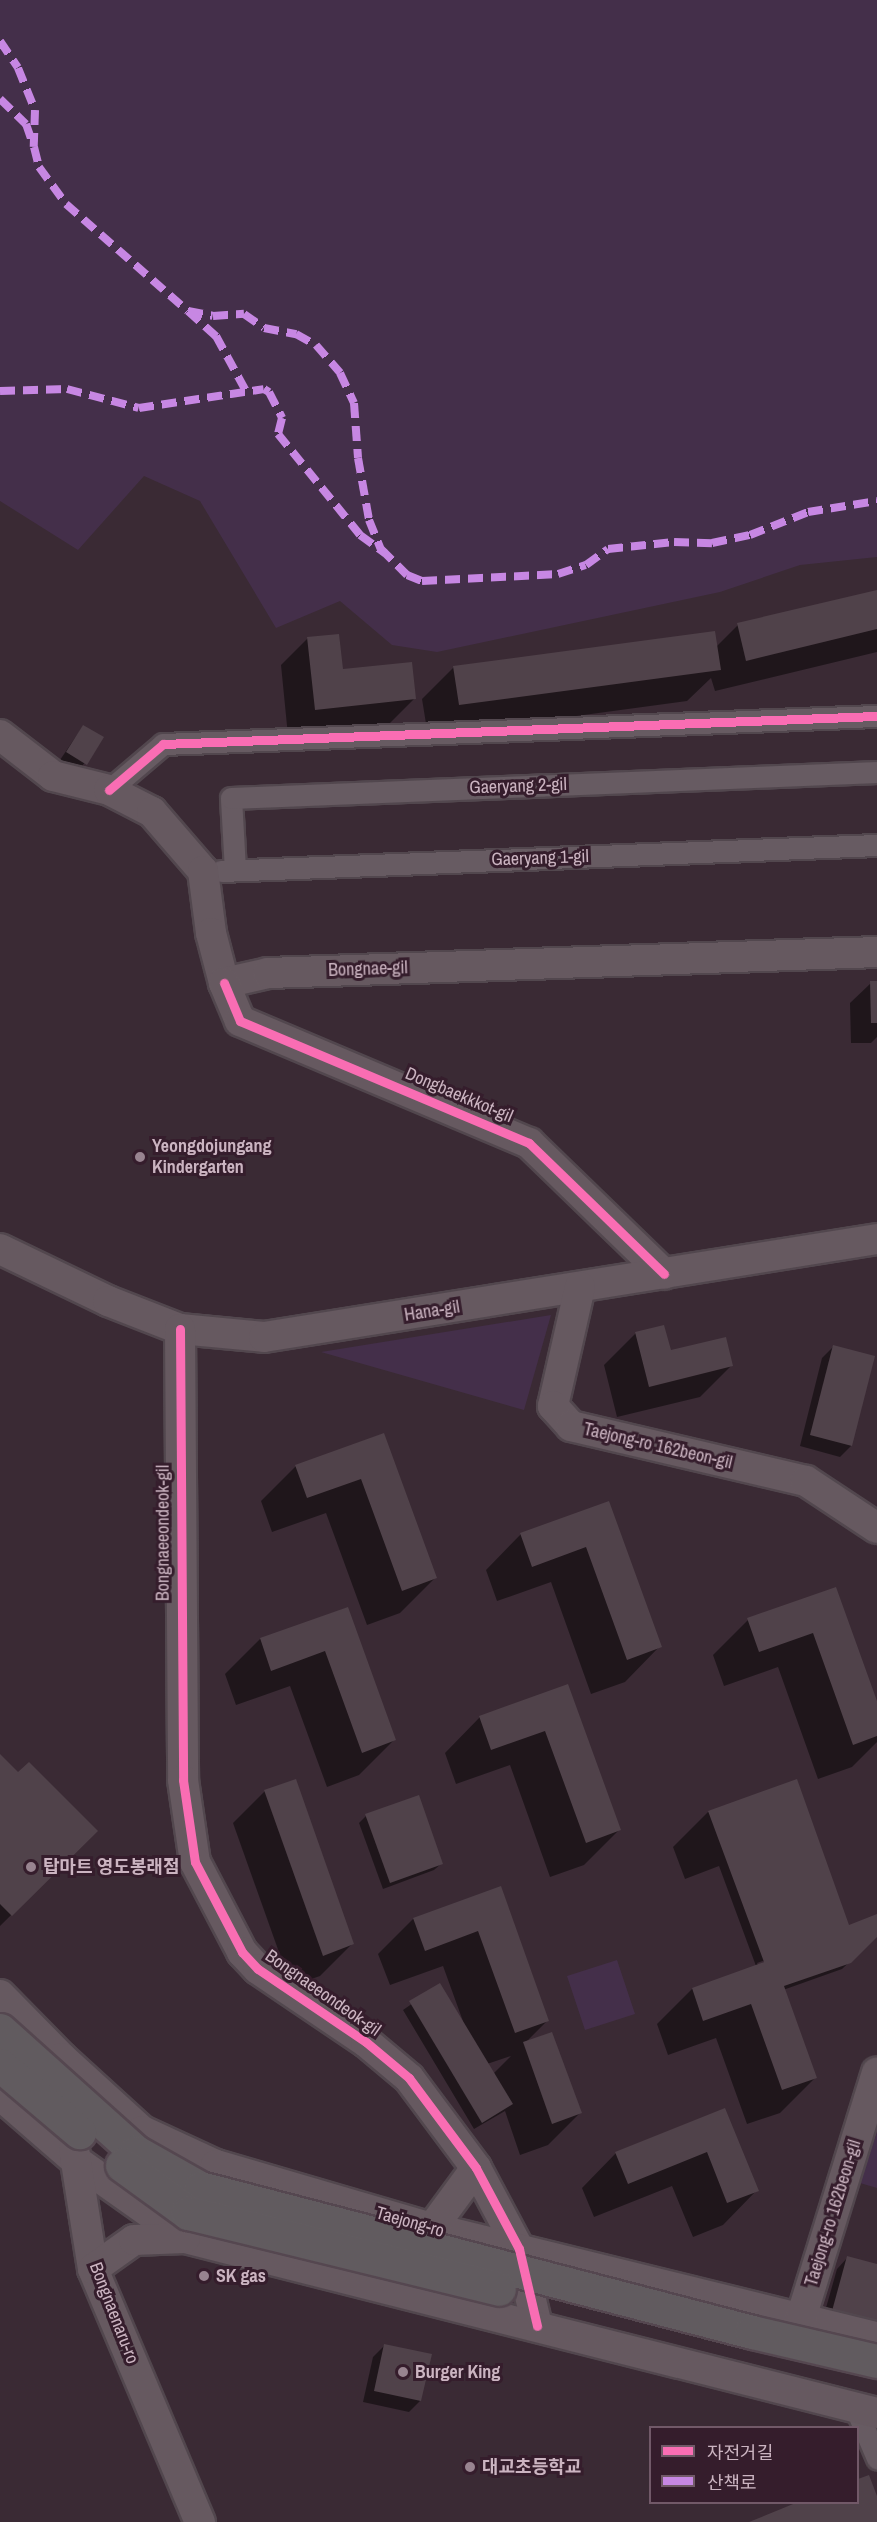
<!DOCTYPE html>
<html>
<head>
<meta charset="utf-8">
<style>
  body { margin:0 }
  #map { position:relative; width:877px; height:2522px; overflow:hidden; background:#3a2a34; font-family:"Archivo Narrow","Noto Sans KR",sans-serif }
  div>[style] { position:absolute }
  [style*='--x'] { left:calc(var(--x)*1px); top:calc(var(--y)*1px); width:calc(var(--w)*1px); rotate:calc(var(--a)*1deg) }
  .green>* { inset:0; background:#442f4a }
  .shadow>* { inset:0; background:#0007 }
  .building>* { inset:0; background:#50424a }
  .roads { filter:drop-shadow(2px 0 #52474e) drop-shadow(-2px 0 #52474e) drop-shadow(0 2px #52474e) drop-shadow(0 -2px #52474e) }
  .street>* { height:21px; margin:-10.5px; padding:0 10.5px; transform-origin:10.5px; border-radius:10.5px; background:#675b62 }
  .secondary>* { height:30px; margin:-15px; padding:0 15px; transform-origin:15px; border-radius:15px; background:#665960 }
  .bridges { filter:drop-shadow(2px 0 #554750) drop-shadow(-2px 0 #554750) drop-shadow(0 2px #554750) drop-shadow(0 -2px #554750) }
  .highway-bridge>* { height:33px; margin:-16.5px; padding:0 16.5px; transform-origin:16.5px; border-radius:16.5px; background:#615b5f }
  .quiet>* { height:8px; margin-top:-4px; transform-origin:0; background:repeating-linear-gradient(90deg,#c787e3 0 15px,transparent 0 23px) }
  .cycleway>* { height:9px; margin:-4.5px; padding:0 4.5px; transform-origin:4.5px; border-radius:4.5px; background:#f96db3 }
  .dots>* { width:16px; height:16px; translate:-50% -50%; box-sizing:border-box; border:3px solid #351d2c; border-radius:50% }
  span { translate:-50% -50%; white-space:nowrap; text-align:center; line-height:1.15; -webkit-text-stroke:6px #351d2c; paint-order:stroke }
  .street-label { font-size:18px; color:#cbb4c1 }
  .poi-label { font-size:18px; color:#cbb4c1; font-weight:700 }
  .left { translate:0 -50%; text-align:left }
  .legend { position:absolute; left:649px; top:2426px; width:210px; height:78px; box-sizing:border-box; background:#351d2c; border:2px solid #715968; margin:0; padding:8px 10px; list-style:none; font-size:18px; color:#cbb4c1 }
  .legend li { display:flex; align-items:center; gap:12px; height:30px }
  .legend b { width:30px; border:2px solid #715968 }
</style>
</head>
<body>
<div id="map">
  <div class="green">
    <i style="clip-path:polygon(0 0,877px 0,877px 557px,800px 565px,720px 592px,437px 652px,392px 645px,340px 601px,276px 628px,200px 501px,144px 476px,78px 550px,0 501px)"></i>
    <i style="clip-path:polygon(551px 1315px,524px 1410px,321px 1352px)"></i>
    <i style="clip-path:polygon(617px 1960px,635px 2014px,585px 2030px,567px 1976px)"></i>
    <i style="clip-path:polygon(877px 2132px,877px 2188px,860px 2183px)"></i>
  </div>
  <div class="shadow">
    <i style="clip-path:polygon(877px 591px,877px 652px,715px 691px,711px 678px,687px 701px,428px 736px,422px 699px,454px 667px,716px 647px,738px 625px)"></i>
    <i style="clip-path:polygon(308px 638px,341px 670px,414px 699px,387px 726px,288px 736px,281px 665px)"></i>
    <i style="clip-path:polygon(83px 726px,102px 738px,78px 772px,60px 760px)"></i>
    <i style="clip-path:polygon(877px 982px,877px 1037px,871px 1043px,851px 1043px,850px 1003px,871px 983px)"></i>
    <i style="clip-path:polygon(636px 1333px,669px 1352px,732px 1365px,700px 1397px,617px 1417px,604px 1365px)"></i>
    <i style="clip-path:polygon(833px 1347px,851px 1446px,840px 1457px,800px 1446px,822px 1358px)"></i>
    <i style="clip-path:polygon(383px 1434px,435px 1578px,400px 1613px,367px 1625px,326px 1513px,272px 1532px,261px 1501px,296px 1466px)"></i>
    <i style="clip-path:polygon(608px 1503px,660px 1646px,625px 1682px,591px 1694px,551px 1582px,497px 1601px,486px 1570px,521px 1534px)"></i>
    <i style="clip-path:polygon(835px 1589px,877px 1705px,877px 1742px,852px 1767px,818px 1779px,778px 1667px,724px 1686px,713px 1655px,748px 1620px)"></i>
    <i style="clip-path:polygon(347px 1608px,394px 1740px,359px 1775px,327px 1787px,290px 1686px,236px 1705px,225px 1674px,260px 1639px)"></i>
    <i style="clip-path:polygon(567px 1686px,619px 1830px,584px 1865px,550px 1877px,510px 1765px,456px 1784px,445px 1753px,480px 1717px)"></i>
    <i style="clip-path:polygon(0 1756px,18px 1774px,96px 1831px,0 1926px)"></i>
    <i style="clip-path:polygon(evenodd,796px 1781px,848px 1926px,877px 1916px,877px 1927px,874px 1939px,842px 1969px,783px 1990px,815px 2078px,780px 2113px,747px 2124px,716px 2038px,668px 2055px,657px 2024px,692px 1989px,756px 1966px,719px 1866px,685px 1879px,673px 1847px,708px 1812px,796px 1781px,774px 1957px,758px 1965px,757px 1963px,774px 1957px)"></i>
    <i style="clip-path:polygon(265px 1791px,352px 1944px,320px 1976px,291px 1986px,233px 1823px)"></i>
    <i style="clip-path:polygon(366px 1816px,442px 1863px,434px 1870px,383px 1889px,359px 1823px)"></i>
    <i style="clip-path:polygon(evenodd,500px 1888px,548px 2020px,525px 2043px,580px 2113px,548px 2145px,520px 2155px,505px 2111px,474px 2129px,403px 2010px,439px 1985px,464px 2024px,443px 1966px,390px 1985px,378px 1954px,413px 1919px,500px 1888px,511px 2056px,493px 2074px,487px 2064px,511px 2056px)"></i>
    <i style="clip-path:polygon(724px 2110px,757px 2190px,723px 2225px,693px 2237px,672px 2186px,594px 2217px,582px 2188px,616px 2153px)"></i>
    <i style="clip-path:polygon(848px 2257px,877px 2265px,822px 2322px,837px 2269px)"></i>
    <i style="clip-path:polygon(385px 2345px,420px 2401px,409px 2412px,363px 2402px,373px 2357px)"></i>
  </div>
  <div class="building">
    <i style="clip-path:polygon(877px 590px,877px 629px,746px 661px,737px 623px)"></i>
    <i style="clip-path:polygon(715px 631px,721px 670px,459px 705px,453px 666px)"></i>
    <i style="clip-path:polygon(339px 634px,343px 669px,412px 662px,416px 699px,315px 710px,307px 637px)"></i>
    <i style="clip-path:polygon(83px 725px,104px 737px,87px 765px,66px 752px)"></i>
    <i style="clip-path:polygon(870px 981px,877px 981px,877px 1023px,871px 1023px)"></i>
    <i style="clip-path:polygon(664px 1325px,671px 1350px,726px 1337px,733px 1366px,649px 1387px,635px 1332px)"></i>
    <i style="clip-path:polygon(833px 1345px,875px 1356px,852px 1446px,810px 1435px)"></i>
    <i style="clip-path:polygon(384px 1433px,437px 1578px,402px 1591px,361px 1479px,307px 1498px,295px 1465px)"></i>
    <i style="clip-path:polygon(609px 1501px,662px 1647px,627px 1660px,586px 1547px,532px 1567px,520px 1533px)"></i>
    <i style="clip-path:polygon(836px 1587px,877px 1701px,877px 1736px,853px 1745px,813px 1633px,759px 1652px,747px 1618px)"></i>
    <i style="clip-path:polygon(348px 1607px,396px 1740px,362px 1753px,325px 1651px,271px 1671px,260px 1638px)"></i>
    <i style="clip-path:polygon(568px 1684px,621px 1830px,586px 1843px,545px 1731px,491px 1750px,479px 1716px)"></i>
    <i style="clip-path:polygon(0 1754px,18px 1772px,29px 1762px,98px 1831px,12px 1916px,0 1904px)"></i>
    <i style="clip-path:polygon(296px 1779px,354px 1944px,323px 1956px,264px 1790px)"></i>
    <i style="clip-path:polygon(797px 1779px,849px 1925px,877px 1914px,877px 1937px,851px 1963px,784px 1986px,817px 2078px,782px 2090px,751px 2004px,703px 2021px,692px 1988px,764px 1962px,708px 1811px)"></i>
    <i style="clip-path:polygon(419px 1795px,443px 1864px,390px 1883px,365px 1814px)"></i>
    <i style="clip-path:polygon(501px 1886px,549px 2021px,515px 2033px,478px 1931px,425px 1951px,413px 1918px)"></i>
    <i style="clip-path:polygon(440px 1983px,513px 2104px,482px 2123px,409px 2001px)"></i>
    <i style="clip-path:polygon(552px 2032px,582px 2113px,552px 2124px,523px 2042px)"></i>
    <i style="clip-path:polygon(725px 2108px,759px 2191px,727px 2203px,707px 2152px,628px 2184px,615px 2152px)"></i>
    <i style="clip-path:polygon(847px 2256px,877px 2264px,877px 2323px,832px 2311px)"></i>
    <i style="clip-path:polygon(384px 2344px,432px 2354px,421px 2401px,374px 2391px)"></i>
    <i style="clip-path:polygon(869px 2475px,877px 2496px,877px 2522px,749px 2522px,798px 2502px,858px 2502px,858px 2479px)"></i>
  </div>
  <div class="roads">
    <div class="street">
      <i style="--x:109;--y:790;--w:71;--a:-40.4"></i>
      <i style="--x:163;--y:744;--w:715;--a:-2.25"></i>
      <i style="--x:235;--y:870;--w:72;--a:-93.2"></i>
      <i style="--x:231;--y:798;--w:647;--a:-2.3"></i>
      <i style="--x:221;--y:871;--w:657;--a:-2.27"></i>
      <i style="--x:855;--y:2407;--w:56;--a:66.7"></i>
    </div>
    <div class="secondary">
      <i style="--x:0;--y:735;--w:67;--a:37.7"></i>
      <i style="--x:53;--y:776;--w:58;--a:14"></i>
      <i style="--x:109;--y:790;--w:48;--a:27.1"></i>
      <i style="--x:152;--y:812;--w:78;--a:49.2"></i>
      <i style="--x:203;--y:871;--w:63;--a:82.6"></i>
      <i style="--x:211;--y:933;--w:52;--a:75.4"></i>
      <i style="--x:224;--y:983;--w:45;--a:-12.8"></i>
      <i style="--x:268;--y:973;--w:609;--a:-1.97"></i>
      <i style="--x:224;--y:983;--w:41;--a:67.2"></i>
      <i style="--x:240;--y:1021;--w:314;--a:22.9"></i>
      <i style="--x:529;--y:1143;--w:188;--a:44.1"></i>
      <i style="--x:0;--y:1249;--w:120;--a:25.7"></i>
      <i style="--x:108;--y:1301;--w:77;--a:21.3"></i>
      <i style="--x:180;--y:1329;--w:84;--a:5.4"></i>
      <i style="--x:264;--y:1337;--w:621;--a:-9.08"></i>
      <i style="--x:580;--y:1287;--w:122;--a:102.8"></i>
      <i style="--x:553;--y:1406;--w:27;--a:48"></i>
      <i style="--x:571;--y:1426;--w:241;--a:13.2"></i>
      <i style="--x:806;--y:1481;--w:85;--a:33.5"></i>
      <i style="--x:180;--y:1329;--w:451;--a:89.6"></i>
      <i style="--x:183;--y:1780;--w:83;--a:81.7"></i>
      <i style="--x:195;--y:1862;--w:102;--a:62.4"></i>
      <i style="--x:242;--y:1952;--w:23;--a:47"></i>
      <i style="--x:258;--y:1969;--w:130;--a:34.1"></i>
      <i style="--x:366;--y:2042;--w:56;--a:39.9"></i>
      <i style="--x:409;--y:2078;--w:112;--a:53.3"></i>
      <i style="--x:476;--y:2168;--w:92;--a:62"></i>
      <i style="--x:519;--y:2249;--w:79;--a:76.8"></i>
      <i style="--x:0;--y:1995;--w:88;--a:45.5"></i>
      <i style="--x:62;--y:2058;--w:108;--a:42.4"></i>
      <i style="--x:142;--y:2131;--w:81;--a:24.7"></i>
      <i style="--x:216;--y:2165;--w:225;--a:16.3"></i>
      <i style="--x:432;--y:2228;--w:458;--a:13.8"></i>
      <i style="--x:0;--y:2095;--w:99;--a:40.9"></i>
      <i style="--x:75;--y:2160;--w:135;--a:35.3"></i>
      <i style="--x:185;--y:2238;--w:714;--a:14.19"></i>
      <i style="--x:74;--y:2149;--w:121;--a:81"></i>
      <i style="--x:93;--y:2269;--w:275;--a:67.1"></i>
      <i style="--x:432;--y:2228;--w:74;--a:-53.7"></i>
      <i style="--x:93;--y:2269;--w:50;--a:-35.3"></i>
      <i style="--x:134;--y:2240;--w:51;--a:-2.2"></i>
      <i style="--x:801;--y:2318;--w:257;--a:-72.8"></i>
    </div>
  </div>
  <div class="bridges">
    <div class="highway-bridge">
      <i style="--x:0;--y:2030;--w:183;--a:41.9"></i>
      <i style="--x:136;--y:2152;--w:73;--a:29.4"></i>
      <i style="--x:200;--y:2188;--w:570;--a:14.62"></i>
      <i style="--x:752;--y:2332;--w:128;--a:13.1"></i>
      <i style="--x:0;--y:2065;--w:104;--a:40.3"></i>
      <i style="--x:122;--y:2165;--w:82;--a:36"></i>
      <i style="--x:188;--y:2213;--w:320;--a:13.7"></i>
    </div>
  </div>
  <div class="quiet">
    <i style="--x:0;--y:41;--w:32;--a:56"></i>
    <i style="--x:18;--y:68;--w:45;--a:68"></i>
    <i style="--x:35;--y:110;--w:37;--a:92"></i>
    <i style="--x:34;--y:147;--w:21;--a:76"></i>
    <i style="--x:39;--y:167;--w:46;--a:53.9"></i>
    <i style="--x:66;--y:204;--w:162;--a:41.3"></i>
    <i style="--x:188;--y:311;--w:25;--a:11"></i>
    <i style="--x:213;--y:316;--w:31;--a:-4"></i>
    <i style="--x:244;--y:314;--w:24;--a:35"></i>
    <i style="--x:264;--y:328;--w:33;--a:11"></i>
    <i style="--x:296;--y:334;--w:23;--a:29"></i>
    <i style="--x:316;--y:345;--w:37;--a:49"></i>
    <i style="--x:340;--y:373;--w:33;--a:65"></i>
    <i style="--x:354;--y:403;--w:55;--a:85.8"></i>
    <i style="--x:358;--y:458;--w:63;--a:79.9"></i>
    <i style="--x:369;--y:520;--w:31;--a:68"></i>
    <i style="--x:381;--y:549;--w:37;--a:45"></i>
    <i style="--x:407;--y:575;--w:16;--a:22"></i>
    <i style="--x:422;--y:581;--w:136;--a:-2.9"></i>
    <i style="--x:558;--y:574;--w:29;--a:-18"></i>
    <i style="--x:586;--y:565;--w:27;--a:-36"></i>
    <i style="--x:608;--y:549;--w:66;--a:-6.1"></i>
    <i style="--x:674;--y:542;--w:38;--a:2"></i>
    <i style="--x:712;--y:543;--w:39;--a:-12"></i>
    <i style="--x:750;--y:535;--w:62;--a:-21.6"></i>
    <i style="--x:808;--y:512;--w:70;--a:-9.1"></i>
    <i style="--x:0;--y:99;--w:36;--a:44"></i>
    <i style="--x:26;--y:124;--w:18;--a:71"></i>
    <i style="--x:188;--y:311;--w:38;--a:42"></i>
    <i style="--x:216;--y:336;--w:63;--a:61.4"></i>
    <i style="--x:0;--y:391;--w:67;--a:-1.7"></i>
    <i style="--x:67;--y:389;--w:74;--a:14.8"></i>
    <i style="--x:139;--y:408;--w:126;--a:-8.6"></i>
    <i style="--x:264;--y:389;--w:6;--a:31"></i>
    <i style="--x:269;--y:392;--w:29;--a:63"></i>
    <i style="--x:282;--y:418;--w:16;--a:104"></i>
    <i style="--x:278;--y:434;--w:130;--a:50.9"></i>
    <i style="--x:360;--y:535;--w:31;--a:36"></i>
  </div>
  <div class="cycleway">
    <i style="--x:109;--y:790;--w:71;--a:-40.4"></i>
    <i style="--x:163;--y:744;--w:715;--a:-2.25"></i>
    <i style="--x:224;--y:983;--w:41;--a:67.2"></i>
    <i style="--x:240;--y:1021;--w:314;--a:22.9"></i>
    <i style="--x:529;--y:1143;--w:188;--a:44.1"></i>
    <i style="--x:180;--y:1329;--w:451;--a:89.6"></i>
    <i style="--x:183;--y:1780;--w:83;--a:81.7"></i>
    <i style="--x:195;--y:1862;--w:102;--a:62.4"></i>
    <i style="--x:242;--y:1952;--w:23;--a:47"></i>
    <i style="--x:258;--y:1969;--w:130;--a:34.1"></i>
    <i style="--x:366;--y:2042;--w:56;--a:39.9"></i>
    <i style="--x:409;--y:2078;--w:112;--a:53.3"></i>
    <i style="--x:476;--y:2168;--w:92;--a:62"></i>
    <i style="--x:519;--y:2249;--w:79;--a:76.8"></i>
  </div>
  <div class="dots">
    <i style="left:140px;top:1157px;background:#988490"></i>
    <i style="left:31px;top:1867px;background:#988490"></i>
    <i style="left:204px;top:2276px;background:#988490"></i>
    <i style="left:403px;top:2372px;background:#988490"></i>
    <i style="left:470px;top:2467px;background:#988490"></i>
  </div>
  <div class="street-label">
    <span style="left:518px;top:786px;rotate:-2deg">Gaeryang 2-gil</span>
    <span style="left:540px;top:858px;rotate:-2deg">Gaeryang 1-gil</span>
    <span style="left:368px;top:969px;rotate:-2deg">Bongnae-gil</span>
    <span style="left:459px;top:1095px;rotate:23deg">Dongbaekkkot-gil</span>
    <span style="left:432px;top:1311px;rotate:-9deg">Hana-gil</span>
    <span style="left:658px;top:1446px;rotate:13deg">Taejong-ro 162beon-gil</span>
    <span style="left:163px;top:1533px;rotate:-90deg">Bongnaeeondeok-gil</span>
    <span style="left:323px;top:1993px;rotate:35deg">Bongnaeeondeok-gil</span>
    <span style="left:833px;top:2213px;rotate:-73deg">Taejong-ro 162beon-gil</span>
    <span style="left:410px;top:2222px;rotate:16deg">Taejong-ro</span>
    <span style="left:114px;top:2313px;rotate:69deg">Bongnaenaru-ro</span>
  </div>
  <div class="poi-label">
    <span class="left" style="left:152px;top:1157px">Yeongdojungang<br>Kindergarten</span>
    <span class="left" style="left:43px;top:1867px">탑마트 영도봉래점</span>
    <span class="left" style="left:216px;top:2276px">SK gas</span>
    <span class="left" style="left:415px;top:2372px">Burger King</span>
    <span class="left" style="left:482px;top:2467px">대교초등학교</span>
  </div>
  <ul class="legend">
  <li><b style="height:8px;background:#f96db3"></b>자전거길</li>
  <li><b style="height:8px;background:#c787e3"></b>산책로</li>
  </ul>
</div>
</body>
</html>
